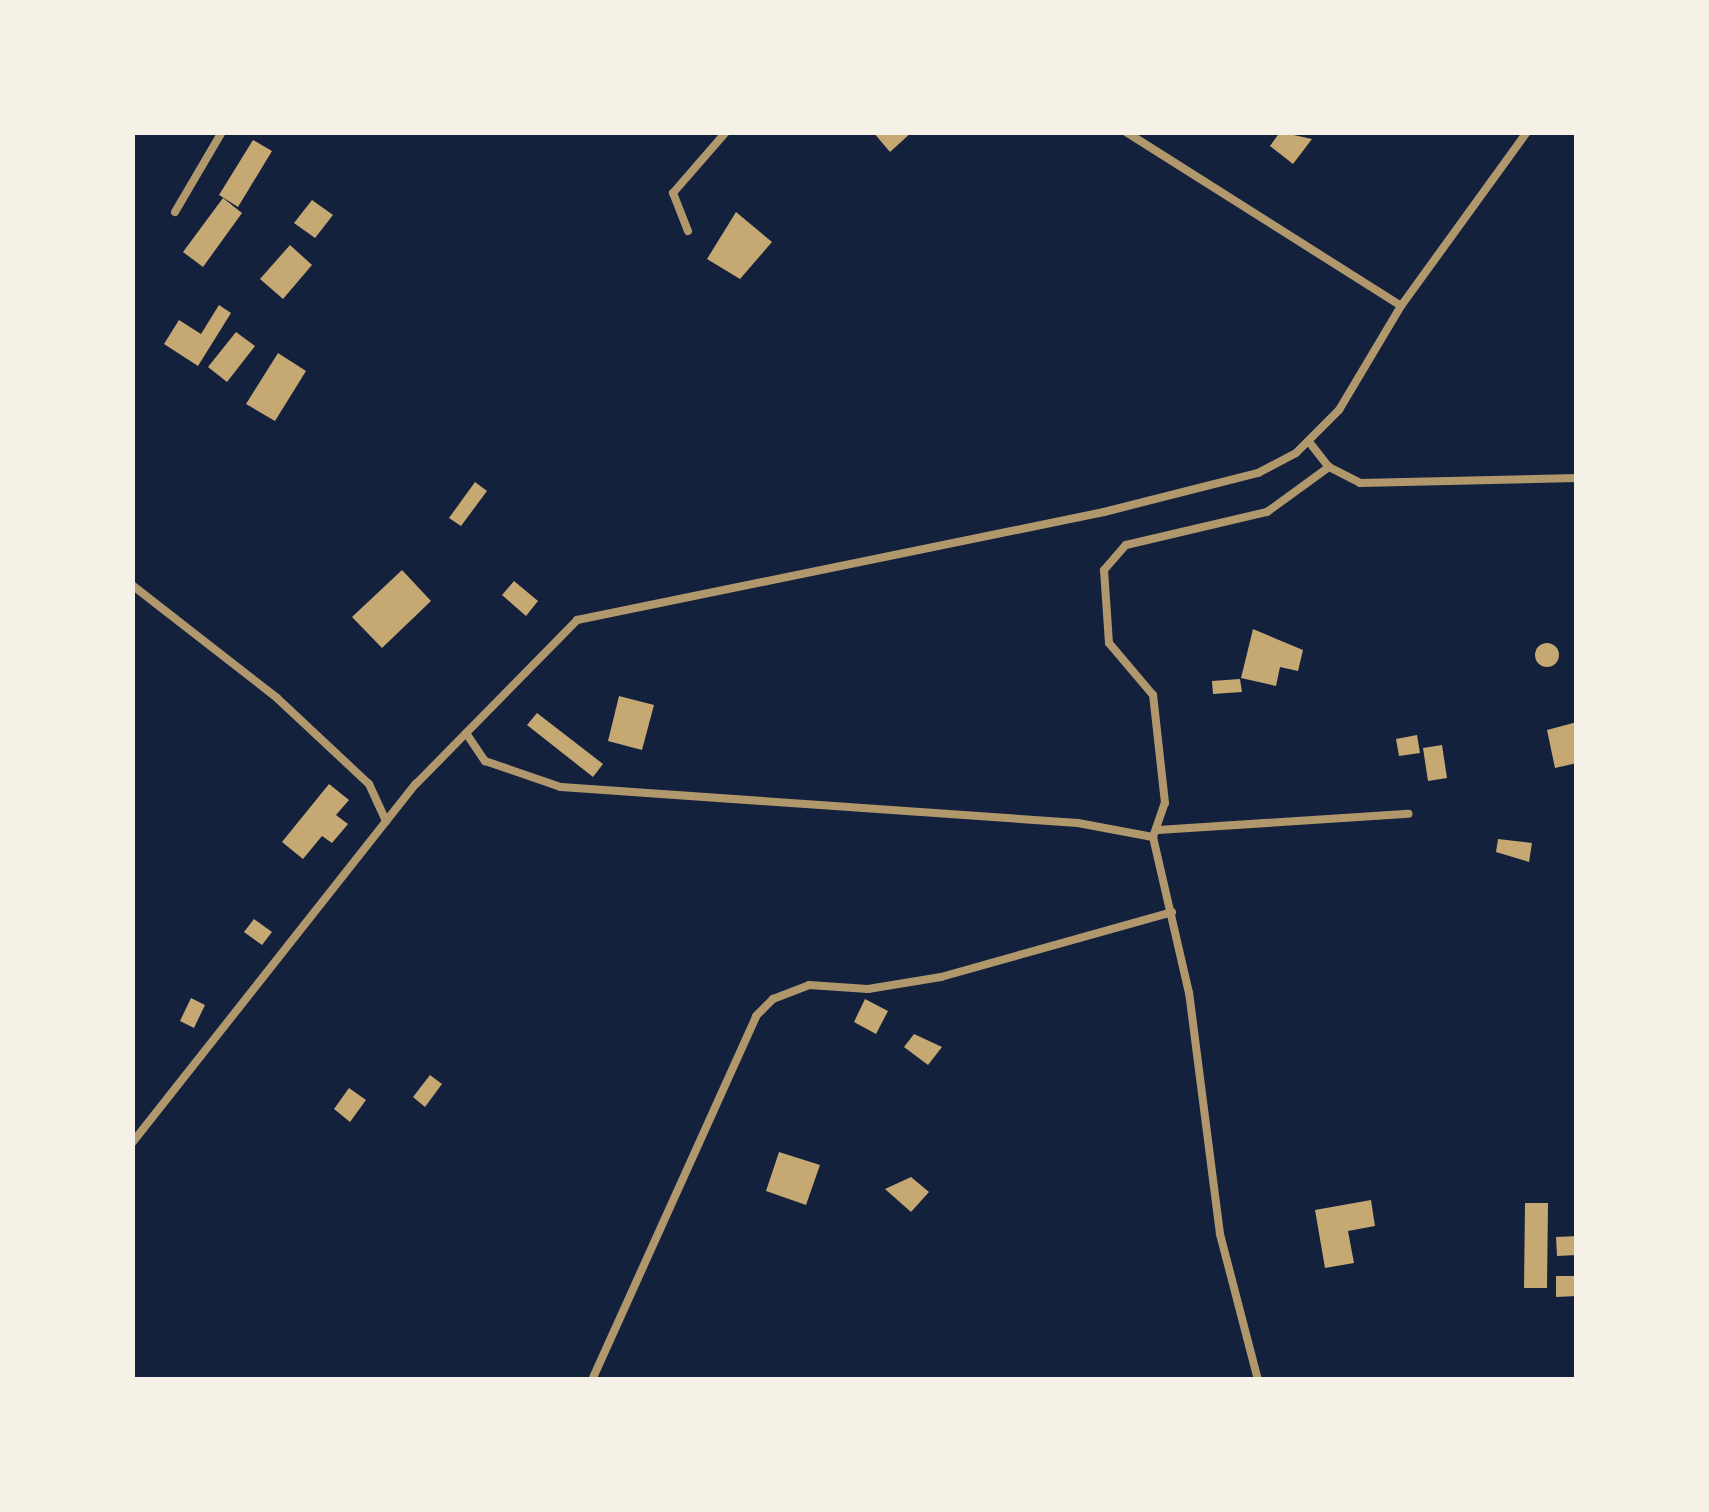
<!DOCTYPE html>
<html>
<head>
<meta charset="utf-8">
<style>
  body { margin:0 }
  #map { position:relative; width:1709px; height:1512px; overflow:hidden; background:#14213d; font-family:Overpass,sans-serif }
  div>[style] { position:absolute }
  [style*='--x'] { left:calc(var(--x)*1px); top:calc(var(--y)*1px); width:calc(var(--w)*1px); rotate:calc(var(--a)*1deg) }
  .building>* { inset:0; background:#c6a872 }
  .round { border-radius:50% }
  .minor>* { height:8px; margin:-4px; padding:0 4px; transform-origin:4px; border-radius:4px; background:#b1986c }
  span { translate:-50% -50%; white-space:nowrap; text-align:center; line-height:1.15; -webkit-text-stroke:12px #f6f1e7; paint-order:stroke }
  .frame { position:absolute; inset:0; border:135px solid #f6f1e7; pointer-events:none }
</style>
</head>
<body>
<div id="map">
  <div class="building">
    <i style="clip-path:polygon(873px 132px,912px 132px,890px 152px)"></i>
    <i style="clip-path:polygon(1280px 132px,1312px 139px,1293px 164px,1270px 146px)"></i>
    <i style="clip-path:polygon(253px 140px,272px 151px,238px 207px,219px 195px)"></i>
    <i style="clip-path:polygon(223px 198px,242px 213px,203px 267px,183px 252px)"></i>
    <i style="clip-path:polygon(312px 200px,333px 215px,315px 238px,294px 223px)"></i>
    <i style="clip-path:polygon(736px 212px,772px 242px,740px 279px,707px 259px)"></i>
    <i style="clip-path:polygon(290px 245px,312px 265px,283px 299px,260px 279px)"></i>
    <i style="clip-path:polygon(219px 305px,231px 313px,198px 366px,164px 344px,179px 320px,201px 334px)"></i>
    <i style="clip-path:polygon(236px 332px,255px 346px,227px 382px,208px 367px)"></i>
    <i style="clip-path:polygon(278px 353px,306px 371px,275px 421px,246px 404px)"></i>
    <i style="clip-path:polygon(475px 482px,487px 491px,461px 526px,449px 518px)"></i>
    <i style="clip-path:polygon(402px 570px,431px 601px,382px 648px,352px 617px)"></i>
    <i style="clip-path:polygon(514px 581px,538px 601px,526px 616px,502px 595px)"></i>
    <i style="clip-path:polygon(1253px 629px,1303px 650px,1298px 671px,1280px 667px,1276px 686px,1241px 678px)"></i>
    <i class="round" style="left:1535px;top:643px;width:24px;height:24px"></i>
    <i style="clip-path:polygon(1240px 679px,1242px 692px,1213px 694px,1212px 681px)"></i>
    <i style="clip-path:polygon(619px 696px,654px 705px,642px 750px,608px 741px)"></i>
    <i style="clip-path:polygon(537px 713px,603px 764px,593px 777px,527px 725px)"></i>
    <i style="clip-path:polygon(1577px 722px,1577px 763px,1555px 768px,1547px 730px)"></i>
    <i style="clip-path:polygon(1417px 735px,1420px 753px,1399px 756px,1396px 739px)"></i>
    <i style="clip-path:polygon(1442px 745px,1447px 778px,1428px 781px,1423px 748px)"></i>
    <i style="clip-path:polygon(329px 784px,349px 800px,336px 815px,348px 824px,332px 843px,322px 836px,303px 859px,282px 842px)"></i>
    <i style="clip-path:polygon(1498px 839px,1532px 843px,1529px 862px,1496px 852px)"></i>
    <i style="clip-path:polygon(254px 919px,272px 932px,262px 945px,244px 932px)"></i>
    <i style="clip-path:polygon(191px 998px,205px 1005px,194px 1028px,180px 1021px)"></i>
    <i style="clip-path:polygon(865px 999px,888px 1011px,876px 1034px,854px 1022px)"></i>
    <i style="clip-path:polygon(914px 1034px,942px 1047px,928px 1065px,904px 1047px)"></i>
    <i style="clip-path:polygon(430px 1075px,442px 1084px,425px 1107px,413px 1097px)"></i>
    <i style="clip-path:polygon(349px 1088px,366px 1100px,350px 1122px,334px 1109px)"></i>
    <i style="clip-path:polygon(779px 1152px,820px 1165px,806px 1205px,766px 1191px)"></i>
    <i style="clip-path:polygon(911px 1177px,929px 1192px,911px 1212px,885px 1189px)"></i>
    <i style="clip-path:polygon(1371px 1200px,1375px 1226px,1348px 1231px,1354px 1263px,1325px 1268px,1315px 1210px)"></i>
    <i style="clip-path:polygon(1525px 1203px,1548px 1203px,1547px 1288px,1524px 1288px)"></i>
    <i style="clip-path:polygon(1577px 1236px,1577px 1255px,1557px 1256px,1556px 1237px)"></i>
    <i style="clip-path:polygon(1556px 1276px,1577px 1276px,1577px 1296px,1556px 1297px)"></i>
  </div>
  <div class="minor">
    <i style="--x:1126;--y:132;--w:325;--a:32.3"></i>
    <i style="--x:175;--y:212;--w:93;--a:-59.6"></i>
    <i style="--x:688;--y:231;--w:41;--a:-111.5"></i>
    <i style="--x:673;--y:193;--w:81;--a:-49"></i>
    <i style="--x:1310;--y:443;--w:31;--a:52"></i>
    <i style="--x:1329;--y:467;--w:35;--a:27"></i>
    <i style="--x:1360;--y:483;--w:217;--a:-1.3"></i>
    <i style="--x:132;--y:585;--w:184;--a:37.9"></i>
    <i style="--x:277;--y:698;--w:126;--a:43.1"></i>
    <i style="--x:369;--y:784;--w:41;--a:65.3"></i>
    <i style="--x:466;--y:733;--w:34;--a:56"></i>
    <i style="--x:485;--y:761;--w:80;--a:18.9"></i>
    <i style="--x:561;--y:787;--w:518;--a:3.98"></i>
    <i style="--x:1078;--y:823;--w:76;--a:10.6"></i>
    <i style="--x:1158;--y:830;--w:251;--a:-3.7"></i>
    <i style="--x:132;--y:1143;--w:458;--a:-51.7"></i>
    <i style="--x:416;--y:784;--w:230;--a:-45.5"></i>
    <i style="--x:577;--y:620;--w:538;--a:-11.58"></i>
    <i style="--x:1104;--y:512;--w:159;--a:-14.2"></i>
    <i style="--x:1258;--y:473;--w:43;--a:-27.8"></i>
    <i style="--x:1296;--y:453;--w:61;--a:-45"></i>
    <i style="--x:1339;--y:410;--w:121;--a:-59.2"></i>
    <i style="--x:1401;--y:306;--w:215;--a:-54.1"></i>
    <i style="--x:592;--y:1380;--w:399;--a:-65.7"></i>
    <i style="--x:756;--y:1016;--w:24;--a:-45"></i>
    <i style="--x:773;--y:999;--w:39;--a:-21"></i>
    <i style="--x:809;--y:985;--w:59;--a:3.9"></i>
    <i style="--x:868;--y:989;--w:74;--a:-9.3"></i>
    <i style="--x:941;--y:977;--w:240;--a:-15.7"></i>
    <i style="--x:1258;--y:1380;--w:151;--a:-104.6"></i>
    <i style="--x:1220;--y:1234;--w:243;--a:-97.3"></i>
    <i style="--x:1189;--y:993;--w:160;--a:-103"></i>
    <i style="--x:1153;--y:837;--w:36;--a:-71"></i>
    <i style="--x:1165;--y:803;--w:109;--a:-96.3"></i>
    <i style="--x:1153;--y:695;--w:68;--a:-130.2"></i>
    <i style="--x:1109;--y:643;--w:73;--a:-93.9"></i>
    <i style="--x:1104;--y:570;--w:33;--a:-49"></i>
    <i style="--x:1126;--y:545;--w:145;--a:-13.2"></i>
    <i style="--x:1267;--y:512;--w:77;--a:-36"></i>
  </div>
  <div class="frame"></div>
</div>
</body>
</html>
